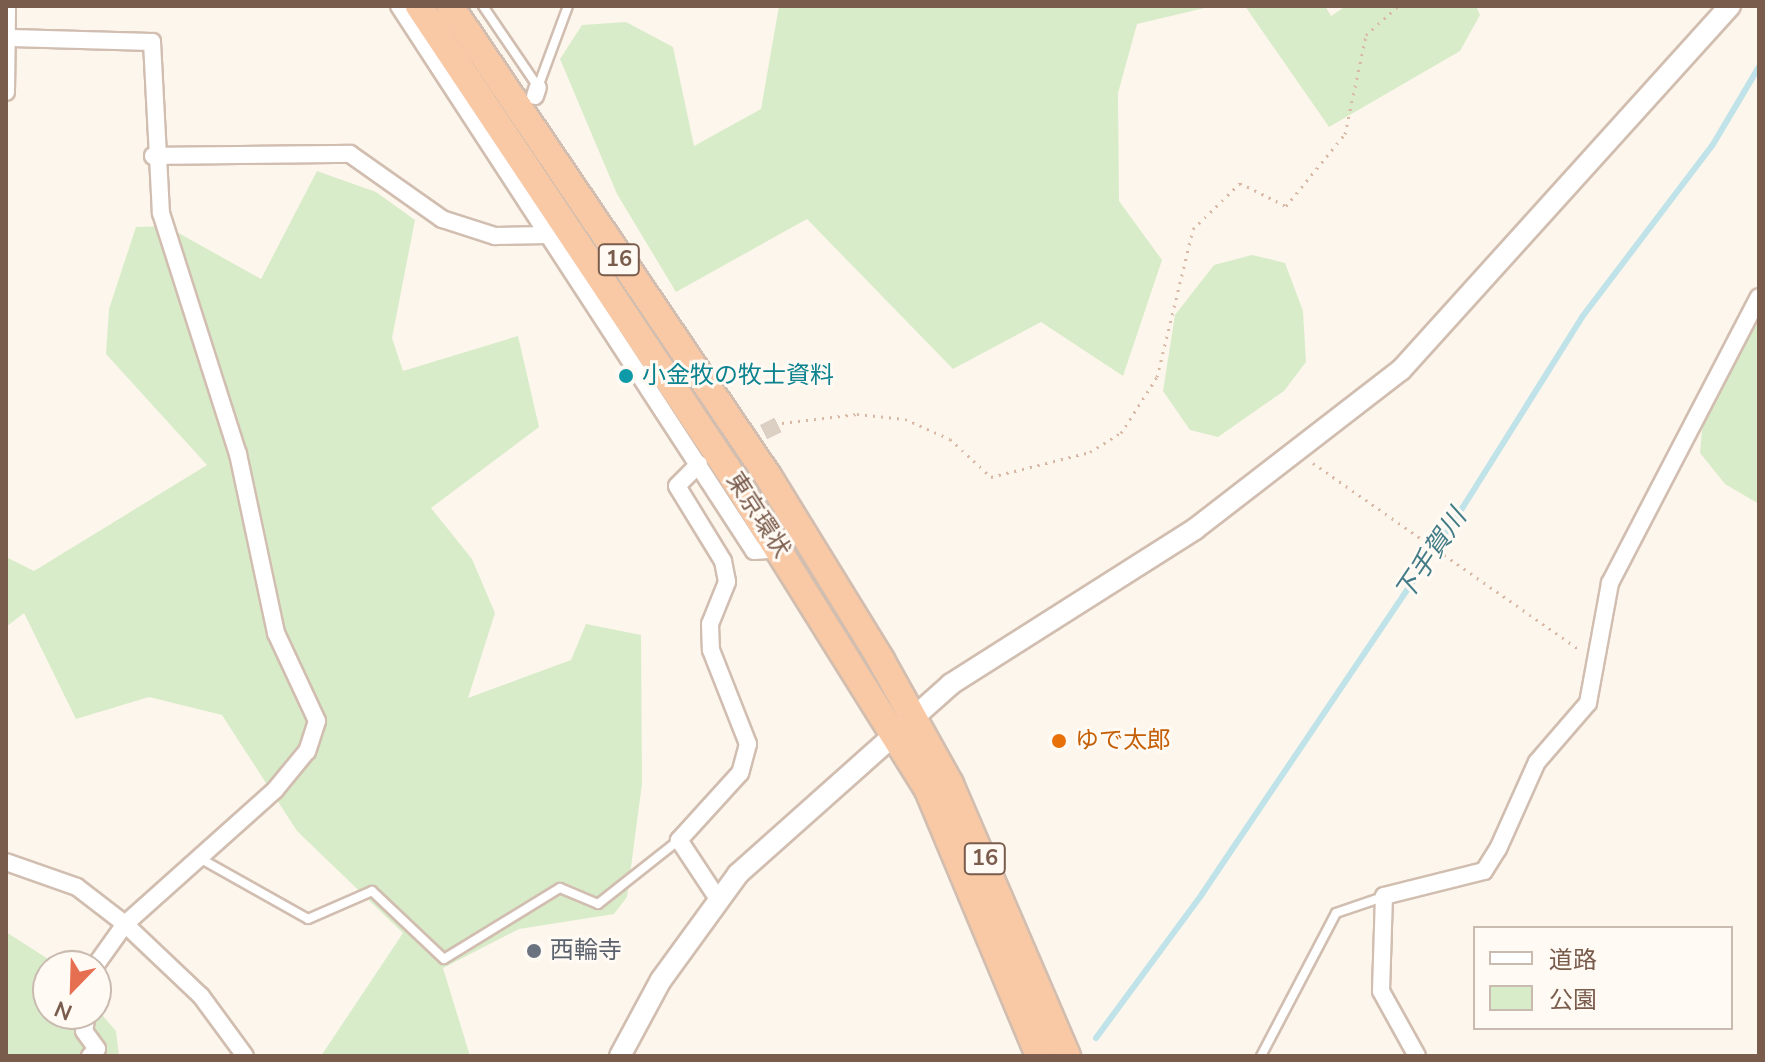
<!DOCTYPE html>
<html>
<head>
<meta charset="utf-8">
<style>
  body { margin:0 }
  #map { position:relative; width:1765px; height:1062px; overflow:hidden; background:#fdf6ec; font-family:"Nunito Sans","Noto Sans JP",sans-serif }
  div>[style] { position:absolute }
  [style*='--x'] { left:calc(var(--x)*1px); top:calc(var(--y)*1px); width:calc(var(--w)*1px); rotate:calc(var(--a)*1deg) }
  .green>* { inset:0; background:#d8ecc9 }
  .stream>* { height:6px; margin:-3px; padding:0 3px; transform-origin:3px; border-radius:3px; background:#bfe3e8 }
  .minor-tunnel>* { height:16px; margin-top:-8px; transform-origin:0; background:repeating-linear-gradient(90deg,#dcd0c4 0 16px,transparent 0 24px) }
  .path>* { height:3px; margin-top:-1.5px; transform-origin:0; background:repeating-linear-gradient(90deg,#d9b8a5 0 2px,transparent 0 8px) }
  .roads { filter:drop-shadow(2px 0 #d1beb0) drop-shadow(-2px 0 #d1beb0) drop-shadow(0 2px #d1beb0) drop-shadow(0 -2px #d1beb0) }
  .service>* { height:8px; margin:-4px; padding:0 4px; transform-origin:4px; border-radius:4px; background:#fff }
  .minor>* { height:16px; margin:-8px; padding:0 8px; transform-origin:8px; border-radius:8px; background:#fff }
  .tertiary>* { height:20px; margin:-10px; padding:0 10px; transform-origin:10px; border-radius:10px; background:#fff }
  .trunk>* { height:26px; margin:-13px; padding:0 13px; transform-origin:13px; border-radius:13px; background:#f9c8a4 }
  .dots>* { width:22px; height:22px; translate:-50% -50%; box-sizing:border-box; border:4px solid #fffaf3; border-radius:50% }
  span { translate:-50% -50%; white-space:nowrap; text-align:center; line-height:1.15; -webkit-text-stroke:6px #fffaf3; paint-order:stroke }
  .shield-label span { padding:2px 6px; background:#fffaf3; border:2px solid; border-radius:6px; -webkit-text-stroke-width:0 }
  .shield-label { font-size:22px; color:#7a5c4d; font-weight:700 }
  .culture-label { font-size:24px; color:#0d838f }
  .left { translate:0 -50%; text-align:left }
  .street-label { font-size:24px; color:#7a5c4d }
  .food-label { font-size:24px; color:#c56008 }
  .worship-label { font-size:24px; color:#5b616d }
  .water-label { font-size:26px; color:#437c86; font-style:italic }
  .frame { position:absolute; inset:0; border:8px solid #7a5c4d; pointer-events:none }
  .legend { position:absolute; left:1473px; top:926px; width:260px; height:104px; box-sizing:border-box; background:#fffaf3; border:2px solid #cabbb1; margin:0; padding:10px 14px; list-style:none; font-size:24px; color:#7a5c4d }
  .legend li { display:flex; align-items:center; gap:16px; height:40px }
  .legend b { width:40px; border:2px solid #cabbb1 }
  .north { position:absolute; left:32px; top:950px; width:80px; height:80px; box-sizing:border-box; background:#fffaf3; border:2px solid #cabbb1; border-radius:50%; rotate:203deg; font-size:22px; font-weight:700; line-height:32px; text-align:center; color:#7a5c4d }
  .north::after { content:''; display:block; margin:auto; width:28px; height:36px; background:#e76f51; clip-path:polygon(50% 0,100% 100%,50% 72%,0 100%) }
</style>
</head>
<body>
<div id="map">
  <div class="green">
    <i style="clip-path:polygon(779px 6px,1213px 6px,1137px 24px,1118px 93px,1119px 201px,1162px 260px,1123px 376px,1041px 322px,953px 369px,807px 219px,676px 292px,617px 194px,560px 59px,582px 25px,626px 22px,673px 47px,694px 146px,761px 109px)"></i>
    <i style="clip-path:polygon(1245px 6px,1325px 6px,1331px 16px,1346px 6px,1476px 6px,1480px 15px,1460px 51px,1329px 127px)"></i>
    <i style="clip-path:polygon(317px 171px,376px 192px,415px 220px,392px 338px,403px 371px,518px 336px,539px 427px,431px 508px,472px 559px,495px 613px,468px 698px,571px 660px,586px 624px,641px 635px,642px 784px,627px 897px,614px 914px,519px 929px,443px 968px,470px 1056px,321px 1056px,403px 933px,297px 831px,222px 715px,149px 697px,76px 719px,24px 613px,6px 627px,6px 557px,34px 571px,207px 465px,106px 354px,109px 309px,136px 227px,166px 226px,261px 279px)"></i>
    <i style="clip-path:polygon(1252px 255px,1285px 263px,1303px 311px,1306px 362px,1284px 391px,1218px 437px,1190px 430px,1163px 391px,1175px 315px,1214px 265px)"></i>
    <i style="clip-path:polygon(1759px 296px,1759px 504px,1725px 484px,1700px 453px,1706px 385px,1747px 300px)"></i>
    <i style="clip-path:polygon(6px 932px,59px 966px,48px 966px,48px 1014px,96px 1008px,116px 1031px,119px 1056px,6px 1056px)"></i>
  </div>
  <div class="stream">
    <i style="--x:1096;--y:1038;--w:179;--a:-53.6"></i>
    <i style="--x:1202;--y:894;--w:467;--a:-56"></i>
    <i style="--x:1463;--y:507;--w:224;--a:-57.9"></i>
    <i style="--x:1582;--y:317;--w:215;--a:-52.8"></i>
    <i style="--x:1712;--y:146;--w:92;--a:-59.3"></i>
  </div>
  <div class="minor-tunnel">
    <i style="--x:699;--y:464;--w:93;--a:-26.3"></i>
  </div>
  <div class="path">
    <i style="--x:782;--y:423;--w:76;--a:-6.8"></i>
    <i style="--x:857;--y:414;--w:48;--a:5.9"></i>
    <i style="--x:905;--y:419;--w:49;--a:24"></i>
    <i style="--x:950;--y:439;--w:56;--a:42.8"></i>
    <i style="--x:991;--y:477;--w:102;--a:-14.2"></i>
    <i style="--x:1090;--y:452;--w:36;--a:-32"></i>
    <i style="--x:1121;--y:433;--w:67;--a:-57.3"></i>
    <i style="--x:1157;--y:377;--w:152;--a:-76.3"></i>
    <i style="--x:1193;--y:229;--w:66;--a:-44.4"></i>
    <i style="--x:1240;--y:183;--w:51;--a:26.6"></i>
    <i style="--x:1286;--y:206;--w:93;--a:-50.7"></i>
    <i style="--x:1345;--y:134;--w:101;--a:-78"></i>
    <i style="--x:1366;--y:35;--w:43;--a:-42.2"></i>
    <i style="--x:1313;--y:463;--w:325;--a:35"></i>
  </div>
  <div class="roads">
    <div class="service">
      <i style="--x:483;--y:6;--w:98;--a:55.8"></i>
      <i style="--x:538;--y:87;--w:86;--a:-69.7"></i>
      <i style="--x:203;--y:860;--w:120;--a:29.3"></i>
      <i style="--x:308;--y:919;--w:70;--a:-23.6"></i>
      <i style="--x:372;--y:891;--w:99;--a:43.4"></i>
      <i style="--x:444;--y:959;--w:136;--a:-31.5"></i>
      <i style="--x:560;--y:888;--w:41;--a:22.8"></i>
      <i style="--x:598;--y:904;--w:103;--a:-38.3"></i>
      <i style="--x:1261;--y:1056;--w:161;--a:-62.3"></i>
      <i style="--x:1336;--y:913;--w:50;--a:-18.8"></i>
    </div>
    <div class="minor">
      <i style="--x:399;--y:6;--w:650;--a:56.92"></i>
      <i style="--x:754;--y:551;--w:26;--a:-4"></i>
      <i style="--x:11;--y:38;--w:141;--a:1.6"></i>
      <i style="--x:152;--y:42;--w:171;--a:87"></i>
      <i style="--x:161;--y:213;--w:253;--a:72.3"></i>
      <i style="--x:238;--y:454;--w:183;--a:78"></i>
      <i style="--x:276;--y:633;--w:97;--a:65"></i>
      <i style="--x:317;--y:721;--w:32;--a:108"></i>
      <i style="--x:307;--y:751;--w:50;--a:129.4"></i>
      <i style="--x:275;--y:790;--w:201;--a:138.2"></i>
      <i style="--x:125;--y:924;--w:52;--a:125.5"></i>
      <i style="--x:6;--y:92;--w:86;--a:-89.3"></i>
      <i style="--x:535;--y:96;--w:9;--a:-72"></i>
      <i style="--x:153;--y:156;--w:197;--a:-0.6"></i>
      <i style="--x:350;--y:154;--w:113;--a:35.2"></i>
      <i style="--x:442;--y:219;--w:56;--a:17.8"></i>
      <i style="--x:495;--y:236;--w:52;--a:-1.1"></i>
      <i style="--x:699;--y:464;--w:31;--a:135"></i>
      <i style="--x:677;--y:486;--w:88;--a:58.5"></i>
      <i style="--x:723;--y:561;--w:21;--a:79"></i>
      <i style="--x:727;--y:582;--w:45;--a:112"></i>
      <i style="--x:710;--y:624;--w:26;--a:88"></i>
      <i style="--x:711;--y:650;--w:101;--a:68.5"></i>
      <i style="--x:748;--y:744;--w:30;--a:105"></i>
      <i style="--x:740;--y:773;--w:91;--a:132.3"></i>
      <i style="--x:679;--y:840;--w:67;--a:56.5"></i>
      <i style="--x:6;--y:862;--w:75;--a:19.4"></i>
      <i style="--x:77;--y:887;--w:61;--a:37.6"></i>
      <i style="--x:125;--y:924;--w:105;--a:43.5"></i>
      <i style="--x:201;--y:996;--w:74;--a:53.7"></i>
      <i style="--x:87;--y:1014;--w:17;--a:100"></i>
      <i style="--x:84;--y:1031;--w:22;--a:54"></i>
      <i style="--x:97;--y:1049;--w:10;--a:135"></i>
      <i style="--x:1417;--y:1056;--w:74;--a:-119"></i>
      <i style="--x:1381;--y:991;--w:95;--a:-88.2"></i>
      <i style="--x:1384;--y:896;--w:103;--a:-14"></i>
      <i style="--x:1484;--y:871;--w:26;--a:-58"></i>
      <i style="--x:1498;--y:849;--w:95;--a:-65.9"></i>
      <i style="--x:1537;--y:762;--w:78;--a:-49.2"></i>
      <i style="--x:1588;--y:703;--w:122;--a:-79.6"></i>
      <i style="--x:1610;--y:583;--w:322;--a:-62.5"></i>
    </div>
    <div class="tertiary">
      <i style="--x:620;--y:1056;--w:86;--a:-61.7"></i>
      <i style="--x:661;--y:980;--w:131;--a:-54"></i>
      <i style="--x:738;--y:874;--w:285;--a:-41.7"></i>
      <i style="--x:951;--y:684;--w:289;--a:-32.4"></i>
      <i style="--x:1195;--y:529;--w:260;--a:-37.7"></i>
      <i style="--x:1401;--y:370;--w:491;--a:-47.9"></i>
    </div>
    <div class="trunk">
      <i style="--x:419;--y:6;--w:555;--a:56.31"></i>
      <i style="--x:727;--y:468;--w:380;--a:58"></i>
      <i style="--x:928;--y:790;--w:288;--a:67.3"></i>
      <i style="--x:450;--y:6;--w:567;--a:55.92"></i>
      <i style="--x:768;--y:476;--w:216;--a:58.4"></i>
      <i style="--x:881;--y:660;--w:142;--a:60.9"></i>
      <i style="--x:950;--y:784;--w:296;--a:66.7"></i>
    </div>
  </div>
  <div class="dots">
    <i style="left:626px;top:376px;background:#0f9aa8"></i>
    <i style="left:1059px;top:741px;background:#e8710a"></i>
    <i style="left:534px;top:951px;background:#6b7280"></i>
  </div>
  <div class="shield-label">
    <span style="left:619px;top:260px">16</span>
    <span style="left:985px;top:859px">16</span>
  </div>
  <div class="culture-label">
    <span class="left" style="left:642px;top:376px">小金牧の牧士資料</span>
  </div>
  <div class="street-label">
    <span style="left:758px;top:515px;rotate:57deg">東京環状</span>
  </div>
  <div class="food-label">
    <span class="left" style="left:1075px;top:741px">ゆで太郎</span>
  </div>
  <div class="worship-label">
    <span class="left" style="left:550px;top:951px">西輪寺</span>
  </div>
  <div class="water-label">
    <span style="left:1431px;top:555px;rotate:-56deg">下手賀川</span>
  </div>
  <div class="frame"></div>
  <ul class="legend">
  <li><b style="height:10px;background:#fff"></b>道路</li>
  <li><b style="height:22px;background:#d8ecc9"></b>公園</li>
  </ul>
  <div class="north">N</div>
</div>
</body>
</html>
